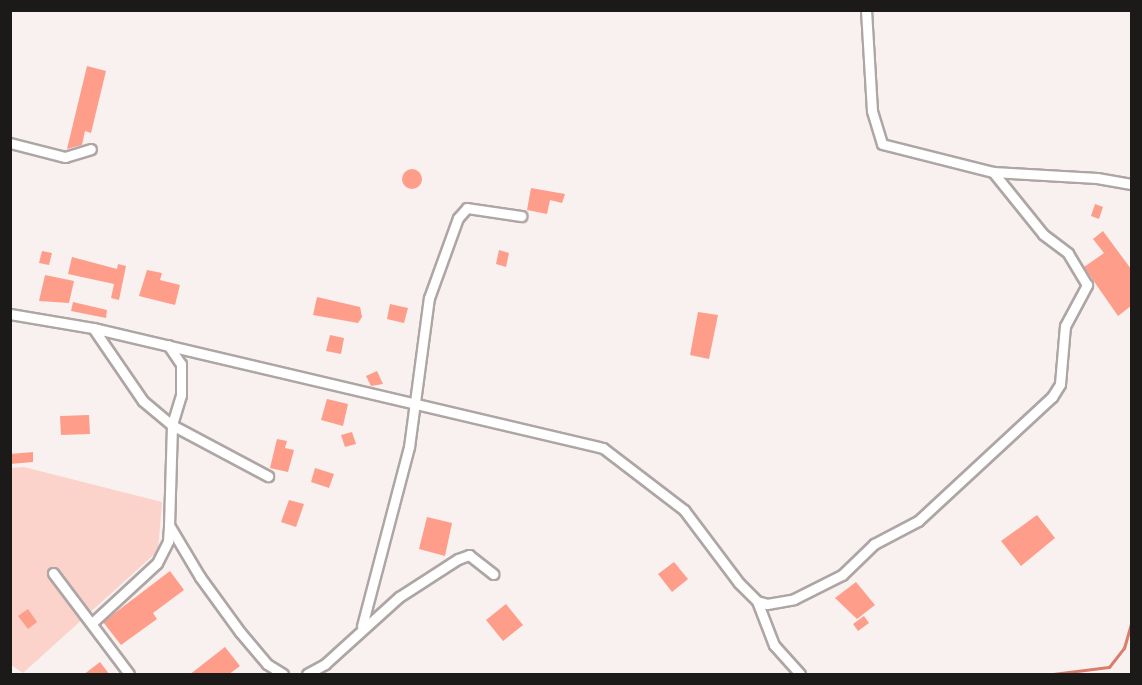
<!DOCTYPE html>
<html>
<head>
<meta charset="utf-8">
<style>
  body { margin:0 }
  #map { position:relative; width:1142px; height:685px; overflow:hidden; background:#f9f1ef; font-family:Figtree,sans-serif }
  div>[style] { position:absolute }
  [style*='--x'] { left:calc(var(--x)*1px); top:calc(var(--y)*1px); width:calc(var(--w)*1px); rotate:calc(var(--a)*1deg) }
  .green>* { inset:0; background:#fcd3ca }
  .stream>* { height:3px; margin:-1.5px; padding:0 1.5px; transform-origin:1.5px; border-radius:1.5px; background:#db7d6b }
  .building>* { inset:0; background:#fe9d8a }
  .round { border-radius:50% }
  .roads { filter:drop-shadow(2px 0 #aea6a5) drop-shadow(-2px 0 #aea6a5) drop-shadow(0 2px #aea6a5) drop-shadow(0 -2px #aea6a5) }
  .minor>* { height:9px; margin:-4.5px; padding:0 4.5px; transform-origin:4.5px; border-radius:4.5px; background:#fff }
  span { translate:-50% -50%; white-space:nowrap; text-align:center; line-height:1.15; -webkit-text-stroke:5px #f9f1ef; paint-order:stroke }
  .frame { position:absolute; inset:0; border:12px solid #1c1919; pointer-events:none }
</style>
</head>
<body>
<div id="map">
  <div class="green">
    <i style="clip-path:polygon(24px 467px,162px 502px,158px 551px,23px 673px,11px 665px,11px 468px)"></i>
  </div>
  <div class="stream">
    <i style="--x:1053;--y:674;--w:56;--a:-7.1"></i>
    <i style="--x:1109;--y:667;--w:24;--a:-52"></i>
    <i style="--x:1124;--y:648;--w:25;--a:-74"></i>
    <i style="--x:1131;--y:624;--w:39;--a:-89"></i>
  </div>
  <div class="building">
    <i style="clip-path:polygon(87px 66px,106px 71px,91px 133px,85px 131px,82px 145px,67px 149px)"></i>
    <i class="round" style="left:402px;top:169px;width:20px;height:20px"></i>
    <i style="clip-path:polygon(531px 188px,565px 194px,562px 203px,550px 200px,547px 214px,527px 210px)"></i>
    <i style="clip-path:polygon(1095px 204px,1103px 207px,1099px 219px,1091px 216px)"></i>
    <i style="clip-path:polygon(1103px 231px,1131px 269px,1131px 306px,1118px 316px,1084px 267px,1104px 253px,1093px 239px)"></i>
    <i style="clip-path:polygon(499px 250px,509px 253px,506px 267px,496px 264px)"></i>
    <i style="clip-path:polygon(42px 251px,52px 253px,49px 265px,39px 263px)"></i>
    <i style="clip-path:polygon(72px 257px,117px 269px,118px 264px,126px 266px,119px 300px,111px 298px,114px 284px,68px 274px)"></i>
    <i style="clip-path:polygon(147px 270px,162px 273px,160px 280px,180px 285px,175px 305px,139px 296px)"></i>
    <i style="clip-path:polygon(45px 275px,74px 281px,69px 303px,39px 301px)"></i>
    <i style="clip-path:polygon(317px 297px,360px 307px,362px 317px,358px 323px,313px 315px)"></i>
    <i style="clip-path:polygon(73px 302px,107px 310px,106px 318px,71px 311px)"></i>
    <i style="clip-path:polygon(390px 304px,408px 308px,404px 323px,387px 319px)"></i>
    <i style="clip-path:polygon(698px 312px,718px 315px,709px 359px,690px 355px)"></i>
    <i style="clip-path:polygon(330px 335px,344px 338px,341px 354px,326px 351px)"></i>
    <i style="clip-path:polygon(377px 371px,383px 384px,371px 386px,366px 376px)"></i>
    <i style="clip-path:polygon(327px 399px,348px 404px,343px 426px,321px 420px)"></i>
    <i style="clip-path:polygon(89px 415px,90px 434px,61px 435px,60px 416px)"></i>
    <i style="clip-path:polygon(352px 432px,356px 444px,345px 447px,341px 435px)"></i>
    <i style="clip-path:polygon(277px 439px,287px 441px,285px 448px,294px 450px,288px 472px,270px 468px)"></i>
    <i style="clip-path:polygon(33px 452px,33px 462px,10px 464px,10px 454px)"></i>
    <i style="clip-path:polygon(315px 468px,334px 474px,329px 488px,311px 482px)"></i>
    <i style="clip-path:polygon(289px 500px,304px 504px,296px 527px,281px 522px)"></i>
    <i style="clip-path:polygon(1037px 515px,1055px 538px,1021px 566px,1001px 541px)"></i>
    <i style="clip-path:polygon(427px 517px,452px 523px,445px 556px,419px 549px)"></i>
    <i style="clip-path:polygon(674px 562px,688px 579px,672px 592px,658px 574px)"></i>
    <i style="clip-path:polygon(170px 571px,184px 590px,153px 613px,157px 619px,121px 645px,103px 622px)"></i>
    <i style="clip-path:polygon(856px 582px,875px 605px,857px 619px,835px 598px)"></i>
    <i style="clip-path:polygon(506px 604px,523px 625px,503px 641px,486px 620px)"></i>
    <i style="clip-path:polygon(28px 609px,37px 622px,28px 629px,18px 616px)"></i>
    <i style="clip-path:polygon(864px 616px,869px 623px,858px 631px,853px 624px)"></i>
    <i style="clip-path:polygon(225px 647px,240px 666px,228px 675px,189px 675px)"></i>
    <i style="clip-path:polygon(100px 662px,110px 675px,83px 675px)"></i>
  </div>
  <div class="roads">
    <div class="minor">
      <i style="--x:866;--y:10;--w:101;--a:86.6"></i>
      <i style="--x:872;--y:111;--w:34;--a:73"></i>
      <i style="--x:882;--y:144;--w:114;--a:14.2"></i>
      <i style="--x:993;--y:172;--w:104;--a:3.3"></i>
      <i style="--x:1097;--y:178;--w:36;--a:10"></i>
      <i style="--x:10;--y:143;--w:57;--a:14.3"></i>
      <i style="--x:65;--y:157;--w:27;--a:-17"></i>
      <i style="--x:10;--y:314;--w:84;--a:9.6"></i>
      <i style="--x:93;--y:328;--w:524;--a:13.24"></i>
      <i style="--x:603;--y:448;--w:102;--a:37.4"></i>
      <i style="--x:684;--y:510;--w:91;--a:53"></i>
      <i style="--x:739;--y:583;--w:25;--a:45"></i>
      <i style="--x:757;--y:601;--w:10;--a:17"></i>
      <i style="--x:767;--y:604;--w:27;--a:-10"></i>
      <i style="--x:794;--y:599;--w:54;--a:-26.6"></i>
      <i style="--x:842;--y:575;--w:45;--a:-44.1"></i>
      <i style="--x:874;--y:544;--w:50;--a:-27.6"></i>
      <i style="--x:918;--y:521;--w:183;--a:-42.8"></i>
      <i style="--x:1052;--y:397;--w:15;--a:-58"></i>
      <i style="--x:1060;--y:384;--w:58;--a:-85.1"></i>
      <i style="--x:1065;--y:326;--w:47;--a:-61.8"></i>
      <i style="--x:1087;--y:285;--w:37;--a:-121"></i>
      <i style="--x:1068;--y:253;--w:31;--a:-143"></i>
      <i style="--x:1043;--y:234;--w:80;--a:-128.9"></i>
      <i style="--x:93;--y:328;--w:88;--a:55.6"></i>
      <i style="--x:143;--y:401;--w:38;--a:40"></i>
      <i style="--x:172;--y:425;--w:109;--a:28"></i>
      <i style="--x:168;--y:345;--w:23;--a:56"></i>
      <i style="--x:181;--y:364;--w:31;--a:90"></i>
      <i style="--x:181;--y:395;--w:31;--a:107"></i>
      <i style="--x:172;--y:425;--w:100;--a:91.7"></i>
      <i style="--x:169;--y:525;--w:61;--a:59.2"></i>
      <i style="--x:200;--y:577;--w:68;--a:54"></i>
      <i style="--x:240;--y:632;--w:42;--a:49.8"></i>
      <i style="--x:267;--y:664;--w:19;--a:32"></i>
      <i style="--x:53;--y:573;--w:126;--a:53"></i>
      <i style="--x:757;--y:601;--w:47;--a:68.9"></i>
      <i style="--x:774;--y:645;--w:39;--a:48"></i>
      <i style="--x:92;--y:623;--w:88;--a:-42.7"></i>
      <i style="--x:157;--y:563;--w:25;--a:-63"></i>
      <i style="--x:168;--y:541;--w:16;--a:-86"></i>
      <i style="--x:362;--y:626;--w:185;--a:-75.3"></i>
      <i style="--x:409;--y:447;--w:150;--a:-82.4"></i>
      <i style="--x:429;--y:298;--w:85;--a:-70.1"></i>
      <i style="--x:458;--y:218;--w:13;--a:-48"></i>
      <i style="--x:467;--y:208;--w:55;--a:8.4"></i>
      <i style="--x:307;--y:674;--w:21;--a:-29"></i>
      <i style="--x:325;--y:664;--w:100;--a:-42.2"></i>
      <i style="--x:399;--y:597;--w:70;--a:-32.8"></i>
      <i style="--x:458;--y:559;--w:12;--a:-20"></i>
      <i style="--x:469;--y:555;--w:31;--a:38"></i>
    </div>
  </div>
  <div class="frame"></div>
</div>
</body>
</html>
